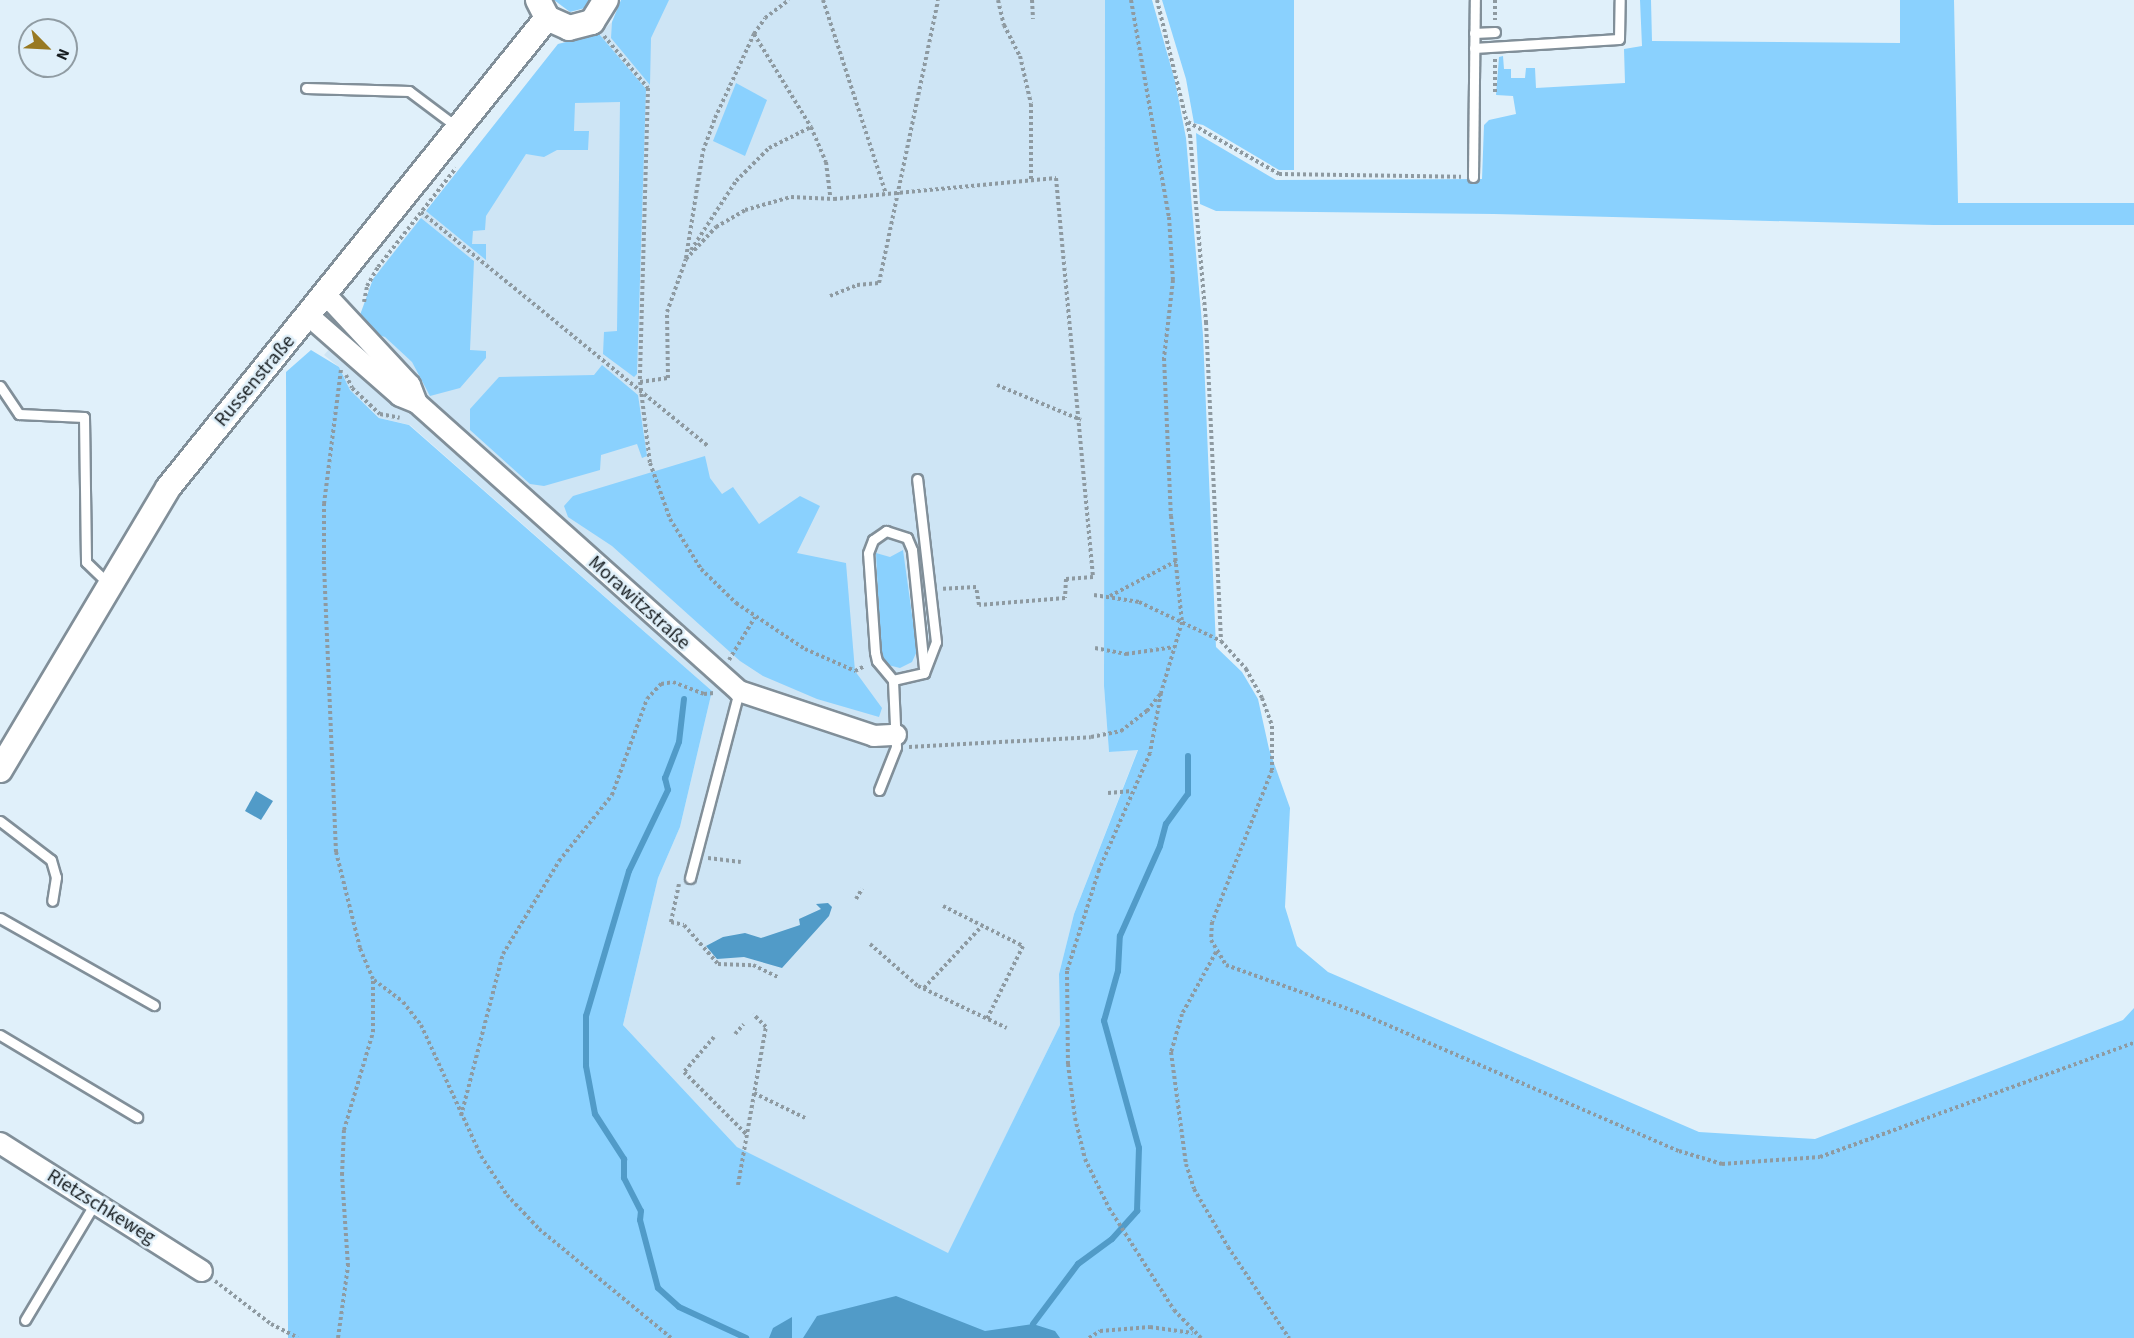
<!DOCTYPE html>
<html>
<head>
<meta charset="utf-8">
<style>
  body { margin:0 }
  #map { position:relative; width:2134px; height:1338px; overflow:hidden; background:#e0f0fa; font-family:"Source Sans 3",sans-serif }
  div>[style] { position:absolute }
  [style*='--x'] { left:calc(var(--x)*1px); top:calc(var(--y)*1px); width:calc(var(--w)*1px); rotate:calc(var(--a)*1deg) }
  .built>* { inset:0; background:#cee5f5 }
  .green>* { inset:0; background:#8ad1fe }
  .water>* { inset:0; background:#519bc8 }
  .stream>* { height:6px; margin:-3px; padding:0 3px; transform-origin:3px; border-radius:3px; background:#519bc8 }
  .path>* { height:4px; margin-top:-2px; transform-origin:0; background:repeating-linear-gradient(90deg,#8e9aa1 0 3px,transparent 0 6px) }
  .roads { filter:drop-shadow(2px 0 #818f99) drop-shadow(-2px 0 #818f99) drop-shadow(0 2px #818f99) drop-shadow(0 -2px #818f99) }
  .service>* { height:9px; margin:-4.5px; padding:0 4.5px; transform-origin:4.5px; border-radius:4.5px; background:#fff }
  .minor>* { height:20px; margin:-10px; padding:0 10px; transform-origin:10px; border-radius:10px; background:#fff }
  .tertiary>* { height:24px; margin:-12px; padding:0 12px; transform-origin:12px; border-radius:12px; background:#fff }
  span { translate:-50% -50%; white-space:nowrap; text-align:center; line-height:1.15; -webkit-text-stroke:5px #e0f0fa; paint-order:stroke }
  .street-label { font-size:20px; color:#171d20 }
  .north { position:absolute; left:18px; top:18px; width:60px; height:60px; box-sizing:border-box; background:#e0f0fa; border:2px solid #909ca3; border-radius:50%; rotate:114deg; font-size:16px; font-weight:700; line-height:24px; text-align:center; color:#171d20 }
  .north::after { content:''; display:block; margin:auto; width:21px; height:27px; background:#987922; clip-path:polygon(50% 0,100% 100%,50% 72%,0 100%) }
</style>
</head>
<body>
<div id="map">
  <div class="built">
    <i style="clip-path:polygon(621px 0,1105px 0,1104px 686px,1109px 752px,1138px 749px,1074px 914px,1059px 974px,1060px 1025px,948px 1254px,737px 1147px,623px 1025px,658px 878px,680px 827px,712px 691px,410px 425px,380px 418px,350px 390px,339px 367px,324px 355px,360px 315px,380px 269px,558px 44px,599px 34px,612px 22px)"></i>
  </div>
  <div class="green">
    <i style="clip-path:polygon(554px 0,590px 0,585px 8px,570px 12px)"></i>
    <i style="clip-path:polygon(621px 0,669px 0,651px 38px,650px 85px,611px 38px,612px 22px)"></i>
    <i style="clip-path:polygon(1105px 0,1152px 0,1175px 81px,1186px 138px,1203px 335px,1216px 647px,1242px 672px,1258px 699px,1269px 749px,1290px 808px,1285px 907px,1297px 946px,1328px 972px,1699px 1132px,1815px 1139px,2123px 1020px,2134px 1008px,2134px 1338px,288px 1338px,286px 372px,311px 350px,339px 367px,350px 390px,379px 418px,409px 425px,712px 691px,680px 827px,658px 878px,623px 1025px,737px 1147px,948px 1253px,1060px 1025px,1059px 974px,1074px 914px,1138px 750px,1109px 752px,1104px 686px)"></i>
    <i style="clip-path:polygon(1162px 0,1294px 0,1294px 170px,1279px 170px,1203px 125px,1194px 123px,1186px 79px)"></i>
    <i style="clip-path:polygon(1640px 0,1651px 0,1652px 41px,1900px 43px,1900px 0,1954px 0,1958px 203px,2134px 203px,2134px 225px,1934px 225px,1494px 214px,1216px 211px,1200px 204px,1196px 133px,1276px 180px,1482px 179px,1484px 125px,1489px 120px,1516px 114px,1513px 96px,1496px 95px,1499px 57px,1503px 56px,1504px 69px,1511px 69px,1511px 78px,1525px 78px,1526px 68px,1535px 68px,1536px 88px,1625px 83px,1624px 49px,1642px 46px)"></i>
    <i style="clip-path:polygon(599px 34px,646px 89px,637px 374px,634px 377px,603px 354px,604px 332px,617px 331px,620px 102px,575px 103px,574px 131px,589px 131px,588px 150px,557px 150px,544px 157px,526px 154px,486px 216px,485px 230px,473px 231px,472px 244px,486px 244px,486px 260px,426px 211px,558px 44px)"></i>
    <i style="clip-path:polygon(736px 83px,767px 100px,745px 156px,713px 141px)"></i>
    <i style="clip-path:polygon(421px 218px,474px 261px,470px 350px,486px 351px,486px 358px,460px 388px,430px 396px,412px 362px,385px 337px,375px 334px,360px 315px,373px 279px)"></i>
    <i style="clip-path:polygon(602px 365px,638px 395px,647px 456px,642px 458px,637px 444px,601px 455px,600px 470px,544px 486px,530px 484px,470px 430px,470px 409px,499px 377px,594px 375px)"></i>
    <i style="clip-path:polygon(705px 456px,710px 478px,722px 494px,733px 487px,759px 524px,800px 496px,820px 506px,797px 553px,846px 563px,855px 671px,882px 708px,879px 717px,817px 699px,763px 676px,740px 661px,612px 546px,568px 517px,564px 506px,573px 496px)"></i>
    <i style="clip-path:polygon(903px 550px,917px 651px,912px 662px,900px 668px,888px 665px,881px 654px,876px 553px,890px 557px)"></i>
  </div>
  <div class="water">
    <i style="clip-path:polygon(256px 791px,273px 801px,261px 820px,245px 811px)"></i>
    <i style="clip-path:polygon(828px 903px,832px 907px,829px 916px,782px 968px,744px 957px,717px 959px,706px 946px,723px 937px,745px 933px,761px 938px,800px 925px,799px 919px,821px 909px,816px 904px)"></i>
    <i style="clip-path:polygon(896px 1296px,985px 1331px,1033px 1324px,1055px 1331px,1060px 1338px,803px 1338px,817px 1316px)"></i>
    <i style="clip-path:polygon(792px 1317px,792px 1338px,769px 1338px,773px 1328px)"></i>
  </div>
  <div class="stream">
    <i style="--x:684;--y:699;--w:43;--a:96.6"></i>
    <i style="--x:679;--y:742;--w:39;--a:111"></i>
    <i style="--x:665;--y:778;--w:12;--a:76"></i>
    <i style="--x:668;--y:790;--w:90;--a:115.7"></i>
    <i style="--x:629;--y:871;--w:151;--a:106.5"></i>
    <i style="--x:586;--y:1016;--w:50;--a:90"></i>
    <i style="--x:586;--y:1066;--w:49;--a:79.4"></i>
    <i style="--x:595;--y:1114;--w:54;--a:57.2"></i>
    <i style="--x:624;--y:1159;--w:19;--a:90"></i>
    <i style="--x:624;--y:1178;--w:37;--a:63"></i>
    <i style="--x:641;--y:1211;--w:9;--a:96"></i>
    <i style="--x:640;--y:1220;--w:70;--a:75.2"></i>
    <i style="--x:658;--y:1288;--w:28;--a:42"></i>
    <i style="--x:679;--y:1307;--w:74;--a:24.8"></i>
    <i style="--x:1033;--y:1324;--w:75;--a:-53.1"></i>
    <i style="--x:1078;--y:1264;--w:42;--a:-36.3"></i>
    <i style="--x:1112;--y:1239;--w:38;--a:-48"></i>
    <i style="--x:1137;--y:1211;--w:63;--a:-88.2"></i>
    <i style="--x:1139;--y:1148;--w:132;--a:-105.4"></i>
    <i style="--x:1104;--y:1021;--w:52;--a:-74.4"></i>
    <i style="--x:1118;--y:971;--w:35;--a:-87"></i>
    <i style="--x:1120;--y:936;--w:98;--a:-66"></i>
    <i style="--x:1160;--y:846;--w:23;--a:-75"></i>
    <i style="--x:1166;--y:824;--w:37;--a:-54"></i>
    <i style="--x:1188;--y:794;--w:38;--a:-90"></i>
  </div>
  <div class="path">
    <i style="--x:823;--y:0;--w:204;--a:72"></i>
    <i style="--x:998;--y:0;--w:26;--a:77"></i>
    <i style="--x:1004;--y:25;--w:35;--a:63"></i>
    <i style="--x:1020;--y:56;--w:49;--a:77.1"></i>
    <i style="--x:1031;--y:104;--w:76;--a:90"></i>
    <i style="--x:1032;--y:0;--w:19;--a:87"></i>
    <i style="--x:1131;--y:0;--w:220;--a:80.1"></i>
    <i style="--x:1169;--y:217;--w:63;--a:86.4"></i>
    <i style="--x:1173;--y:280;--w:79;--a:96.6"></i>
    <i style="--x:1164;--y:358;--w:158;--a:87.5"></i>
    <i style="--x:1171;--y:516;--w:107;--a:84.1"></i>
    <i style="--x:1182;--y:622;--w:74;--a:106.5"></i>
    <i style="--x:1161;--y:693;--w:61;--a:100.4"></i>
    <i style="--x:1150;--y:753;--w:128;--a:113.6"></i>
    <i style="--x:1099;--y:870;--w:106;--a:107.6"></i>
    <i style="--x:1067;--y:971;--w:93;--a:89.4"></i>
    <i style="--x:1068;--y:1064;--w:54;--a:82.6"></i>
    <i style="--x:1075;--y:1118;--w:42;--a:76.3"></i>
    <i style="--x:1085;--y:1159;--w:55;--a:63.9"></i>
    <i style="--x:1109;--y:1208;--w:121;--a:57.5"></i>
    <i style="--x:1174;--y:1310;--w:39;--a:46"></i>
    <i style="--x:1157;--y:0;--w:139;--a:76.3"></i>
    <i style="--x:1190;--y:135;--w:188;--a:85.1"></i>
    <i style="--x:1206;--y:322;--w:319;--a:87.3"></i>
    <i style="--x:1495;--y:0;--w:20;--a:90"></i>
    <i style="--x:754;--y:34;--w:109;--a:58.5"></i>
    <i style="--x:811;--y:127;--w:38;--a:67"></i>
    <i style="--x:826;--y:162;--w:35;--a:83"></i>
    <i style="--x:604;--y:36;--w:68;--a:49.8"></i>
    <i style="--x:648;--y:88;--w:294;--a:91.6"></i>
    <i style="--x:640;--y:382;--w:28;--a:-8"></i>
    <i style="--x:668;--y:378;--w:66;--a:-90.9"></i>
    <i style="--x:667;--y:312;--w:56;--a:-70.3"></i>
    <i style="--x:686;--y:259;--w:44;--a:-46.8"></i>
    <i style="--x:716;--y:227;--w:34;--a:-30"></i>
    <i style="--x:745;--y:210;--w:48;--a:-15.8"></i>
    <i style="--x:791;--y:197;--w:43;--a:2.7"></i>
    <i style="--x:834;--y:199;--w:223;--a:-5.4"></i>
    <i style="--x:1056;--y:178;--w:401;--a:84.7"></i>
    <i style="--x:1093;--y:577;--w:27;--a:176"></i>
    <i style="--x:1066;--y:579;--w:19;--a:93"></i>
    <i style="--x:1065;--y:598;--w:86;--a:175.3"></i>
    <i style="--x:979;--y:605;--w:18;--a:-99"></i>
    <i style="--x:976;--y:587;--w:33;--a:177"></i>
    <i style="--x:1495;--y:92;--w:34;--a:-90"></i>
    <i style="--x:1188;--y:122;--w:105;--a:29.7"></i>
    <i style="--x:1279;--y:174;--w:182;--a:0.9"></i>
    <i style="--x:421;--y:212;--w:370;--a:39.2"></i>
    <i style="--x:691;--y:250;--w:82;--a:-56.9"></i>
    <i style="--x:736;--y:181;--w:47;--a:-45"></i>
    <i style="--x:769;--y:148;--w:47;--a:-26.6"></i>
    <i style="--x:686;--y:258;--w:108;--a:-81"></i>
    <i style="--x:703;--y:151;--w:35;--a:-70"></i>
    <i style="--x:715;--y:118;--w:93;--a:-65.1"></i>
    <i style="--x:754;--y:34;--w:19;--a:-55"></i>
    <i style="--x:765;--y:18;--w:30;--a:-37"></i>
    <i style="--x:830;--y:296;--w:29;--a:-22"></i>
    <i style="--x:857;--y:285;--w:22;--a:-5"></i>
    <i style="--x:879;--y:283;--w:289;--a:-78.2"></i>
    <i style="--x:364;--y:302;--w:16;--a:-79"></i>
    <i style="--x:367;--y:286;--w:22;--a:-60"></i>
    <i style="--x:378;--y:267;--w:126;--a:-51.8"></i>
    <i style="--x:346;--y:375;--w:14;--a:65"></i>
    <i style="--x:352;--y:388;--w:38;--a:43"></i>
    <i style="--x:380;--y:414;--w:20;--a:11"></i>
    <i style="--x:640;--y:382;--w:82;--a:83"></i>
    <i style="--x:650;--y:463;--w:59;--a:70.3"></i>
    <i style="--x:670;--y:519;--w:59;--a:58.2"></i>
    <i style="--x:701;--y:569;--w:49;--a:44.2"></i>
    <i style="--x:736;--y:603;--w:83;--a:33.7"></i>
    <i style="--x:805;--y:649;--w:55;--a:23.7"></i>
    <i style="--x:855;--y:671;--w:11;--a:-27"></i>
    <i style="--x:997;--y:385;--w:91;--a:22.6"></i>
    <i style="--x:1094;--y:595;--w:46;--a:8.8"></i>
    <i style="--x:1139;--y:602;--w:91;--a:25.4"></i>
    <i style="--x:1221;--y:641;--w:38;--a:48"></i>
    <i style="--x:1246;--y:669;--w:33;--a:61"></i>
    <i style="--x:1262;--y:698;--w:30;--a:70"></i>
    <i style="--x:1272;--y:726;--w:44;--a:90"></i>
    <i style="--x:1272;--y:770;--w:163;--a:111.5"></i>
    <i style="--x:1212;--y:922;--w:18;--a:93"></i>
    <i style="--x:1211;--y:940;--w:29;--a:59"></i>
    <i style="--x:1226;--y:965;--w:145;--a:19.8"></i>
    <i style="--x:1362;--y:1014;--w:345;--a:23.4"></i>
    <i style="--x:1679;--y:1151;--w:45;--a:16.8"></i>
    <i style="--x:1722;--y:1164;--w:98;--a:-4.1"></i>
    <i style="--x:1820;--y:1157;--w:334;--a:-20"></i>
    <i style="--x:1110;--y:596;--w:75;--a:-27.9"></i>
    <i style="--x:1095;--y:648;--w:32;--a:11"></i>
    <i style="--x:1126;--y:654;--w:49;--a:-8.1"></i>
    <i style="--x:729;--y:660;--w:50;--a:-58.8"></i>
    <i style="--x:909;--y:747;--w:182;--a:-3.1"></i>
    <i style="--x:1091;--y:737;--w:31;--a:-11"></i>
    <i style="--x:1121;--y:731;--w:33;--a:-38"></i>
    <i style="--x:1147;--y:711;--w:23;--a:-52"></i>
    <i style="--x:1108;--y:793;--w:24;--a:-5"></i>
    <i style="--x:708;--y:858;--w:33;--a:7"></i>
    <i style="--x:679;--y:884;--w:39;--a:102"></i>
    <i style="--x:671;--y:922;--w:13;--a:13"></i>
    <i style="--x:684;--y:925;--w:52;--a:48.9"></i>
    <i style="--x:718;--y:964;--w:35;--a:2"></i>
    <i style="--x:753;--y:965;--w:28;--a:26"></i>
    <i style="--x:856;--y:899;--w:12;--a:-59"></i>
    <i style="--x:943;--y:906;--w:89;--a:26.6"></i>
    <i style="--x:1023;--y:946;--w:81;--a:116.3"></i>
    <i style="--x:870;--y:944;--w:64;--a:41.2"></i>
    <i style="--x:918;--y:986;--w:98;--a:25.3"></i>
    <i style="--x:1216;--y:952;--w:71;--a:118.7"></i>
    <i style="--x:1182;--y:1014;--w:40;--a:106"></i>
    <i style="--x:1171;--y:1052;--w:113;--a:82.4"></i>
    <i style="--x:1186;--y:1164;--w:26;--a:72"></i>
    <i style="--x:1194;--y:1189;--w:67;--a:59.6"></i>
    <i style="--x:1228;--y:1247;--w:110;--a:56.2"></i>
    <i style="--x:374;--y:980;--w:36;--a:37"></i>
    <i style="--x:403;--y:1002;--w:29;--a:52"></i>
    <i style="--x:421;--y:1025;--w:144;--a:65.4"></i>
    <i style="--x:481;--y:1156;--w:47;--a:56.3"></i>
    <i style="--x:507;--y:1195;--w:47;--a:46.7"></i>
    <i style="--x:539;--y:1229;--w:171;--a:39.5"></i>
    <i style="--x:924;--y:988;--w:85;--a:-46.9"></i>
    <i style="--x:735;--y:1034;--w:13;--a:-48"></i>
    <i style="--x:714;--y:1037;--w:46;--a:130.6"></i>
    <i style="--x:684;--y:1072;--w:89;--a:45"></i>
    <i style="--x:754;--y:1093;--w:57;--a:26.1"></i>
    <i style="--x:461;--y:1116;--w:167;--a:-75.5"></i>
    <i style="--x:503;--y:954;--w:109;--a:-58.9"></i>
    <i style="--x:559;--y:861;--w:85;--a:-51.2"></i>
    <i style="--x:612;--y:795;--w:102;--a:-70"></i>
    <i style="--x:647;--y:699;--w:21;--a:-47"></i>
    <i style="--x:661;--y:684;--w:12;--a:-9"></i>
    <i style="--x:673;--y:682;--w:33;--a:21"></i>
    <i style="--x:704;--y:694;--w:10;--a:-6"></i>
    <i style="--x:738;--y:1185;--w:160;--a:-80"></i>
    <i style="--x:766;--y:1027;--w:18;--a:-135"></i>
    <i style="--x:215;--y:1281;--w:71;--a:37.5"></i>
    <i style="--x:271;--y:1324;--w:30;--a:27"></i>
    <i style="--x:338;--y:1338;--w:73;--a:-82.1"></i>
    <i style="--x:348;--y:1266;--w:91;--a:-93.8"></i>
    <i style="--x:342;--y:1175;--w:45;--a:-87.5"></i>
    <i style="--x:344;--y:1130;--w:102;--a:-73.5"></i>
    <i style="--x:373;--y:1032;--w:53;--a:-90"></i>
    <i style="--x:373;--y:979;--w:34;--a:-113"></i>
    <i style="--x:360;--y:948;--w:99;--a:-104"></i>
    <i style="--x:336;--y:852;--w:292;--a:-92.4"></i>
    <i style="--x:324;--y:560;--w:56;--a:-90"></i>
    <i style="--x:324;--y:504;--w:136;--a:-82.8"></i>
    <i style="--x:1089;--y:1338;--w:13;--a:-32"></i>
    <i style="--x:1100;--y:1331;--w:50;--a:-4.6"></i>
    <i style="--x:1150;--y:1327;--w:43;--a:7.9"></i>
  </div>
  <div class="roads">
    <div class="service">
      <i style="--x:1474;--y:33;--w:21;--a:-3"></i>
      <i style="--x:1474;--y:48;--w:145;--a:-3.6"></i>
      <i style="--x:1619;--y:39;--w:39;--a:-89"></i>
      <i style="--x:306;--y:88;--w:103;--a:1.7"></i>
      <i style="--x:409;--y:91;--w:60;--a:36.9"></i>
      <i style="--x:1473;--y:177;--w:177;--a:-89.4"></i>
      <i style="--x:0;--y:386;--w:34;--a:56"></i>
      <i style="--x:19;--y:414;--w:65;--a:2.6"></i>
      <i style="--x:84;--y:417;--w:145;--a:89.2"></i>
      <i style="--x:86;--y:562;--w:32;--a:44"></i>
      <i style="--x:893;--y:680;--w:25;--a:-130"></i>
      <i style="--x:877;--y:661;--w:9;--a:-103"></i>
      <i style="--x:875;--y:652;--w:99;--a:-94"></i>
      <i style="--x:868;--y:553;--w:14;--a:-69"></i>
      <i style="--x:873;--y:540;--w:16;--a:-35"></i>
      <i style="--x:886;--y:531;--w:22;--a:18"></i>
      <i style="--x:907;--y:538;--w:13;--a:67"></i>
      <i style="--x:912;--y:550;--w:119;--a:84.2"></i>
      <i style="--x:879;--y:790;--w:46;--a:-68.4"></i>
      <i style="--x:896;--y:747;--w:67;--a:-92.6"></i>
      <i style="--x:893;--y:680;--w:32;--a:-13"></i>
      <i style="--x:924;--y:673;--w:33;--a:-69"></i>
      <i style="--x:936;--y:642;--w:164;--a:-96.6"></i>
      <i style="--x:0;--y:821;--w:64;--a:37.4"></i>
      <i style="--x:51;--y:860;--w:18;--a:74"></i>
      <i style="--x:56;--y:877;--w:24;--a:99"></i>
      <i style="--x:690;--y:878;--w:193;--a:-75.3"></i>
      <i style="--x:0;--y:918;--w:177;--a:29.5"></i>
      <i style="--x:0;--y:1035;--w:160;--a:30.9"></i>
      <i style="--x:25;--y:1320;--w:136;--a:-59.1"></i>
    </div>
    <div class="minor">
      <i style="--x:326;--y:295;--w:123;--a:47"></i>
      <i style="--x:410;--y:385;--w:19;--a:69"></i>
      <i style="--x:309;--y:316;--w:121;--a:41.3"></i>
      <i style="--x:400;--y:396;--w:18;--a:22"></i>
      <i style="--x:417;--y:403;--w:432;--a:41.8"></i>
      <i style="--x:739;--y:691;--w:142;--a:18.4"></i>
      <i style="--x:874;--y:736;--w:22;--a:-3"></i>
      <i style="--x:0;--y:1143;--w:239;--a:32.4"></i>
    </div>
    <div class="tertiary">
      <i style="--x:538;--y:0;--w:20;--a:63"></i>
      <i style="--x:547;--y:18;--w:24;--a:24"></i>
      <i style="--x:569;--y:28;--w:24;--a:-15"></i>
      <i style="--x:592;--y:22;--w:26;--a:-58"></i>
      <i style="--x:0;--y:770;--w:328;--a:-59.2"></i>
      <i style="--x:168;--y:488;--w:604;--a:-51.12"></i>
    </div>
  </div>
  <div class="street-label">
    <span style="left:255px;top:381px;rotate:-50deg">Russenstraße</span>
    <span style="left:639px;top:603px;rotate:42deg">Morawitzstraße</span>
    <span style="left:101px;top:1207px;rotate:32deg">Rietzschkeweg</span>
  </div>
  <div class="north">N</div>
</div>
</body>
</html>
